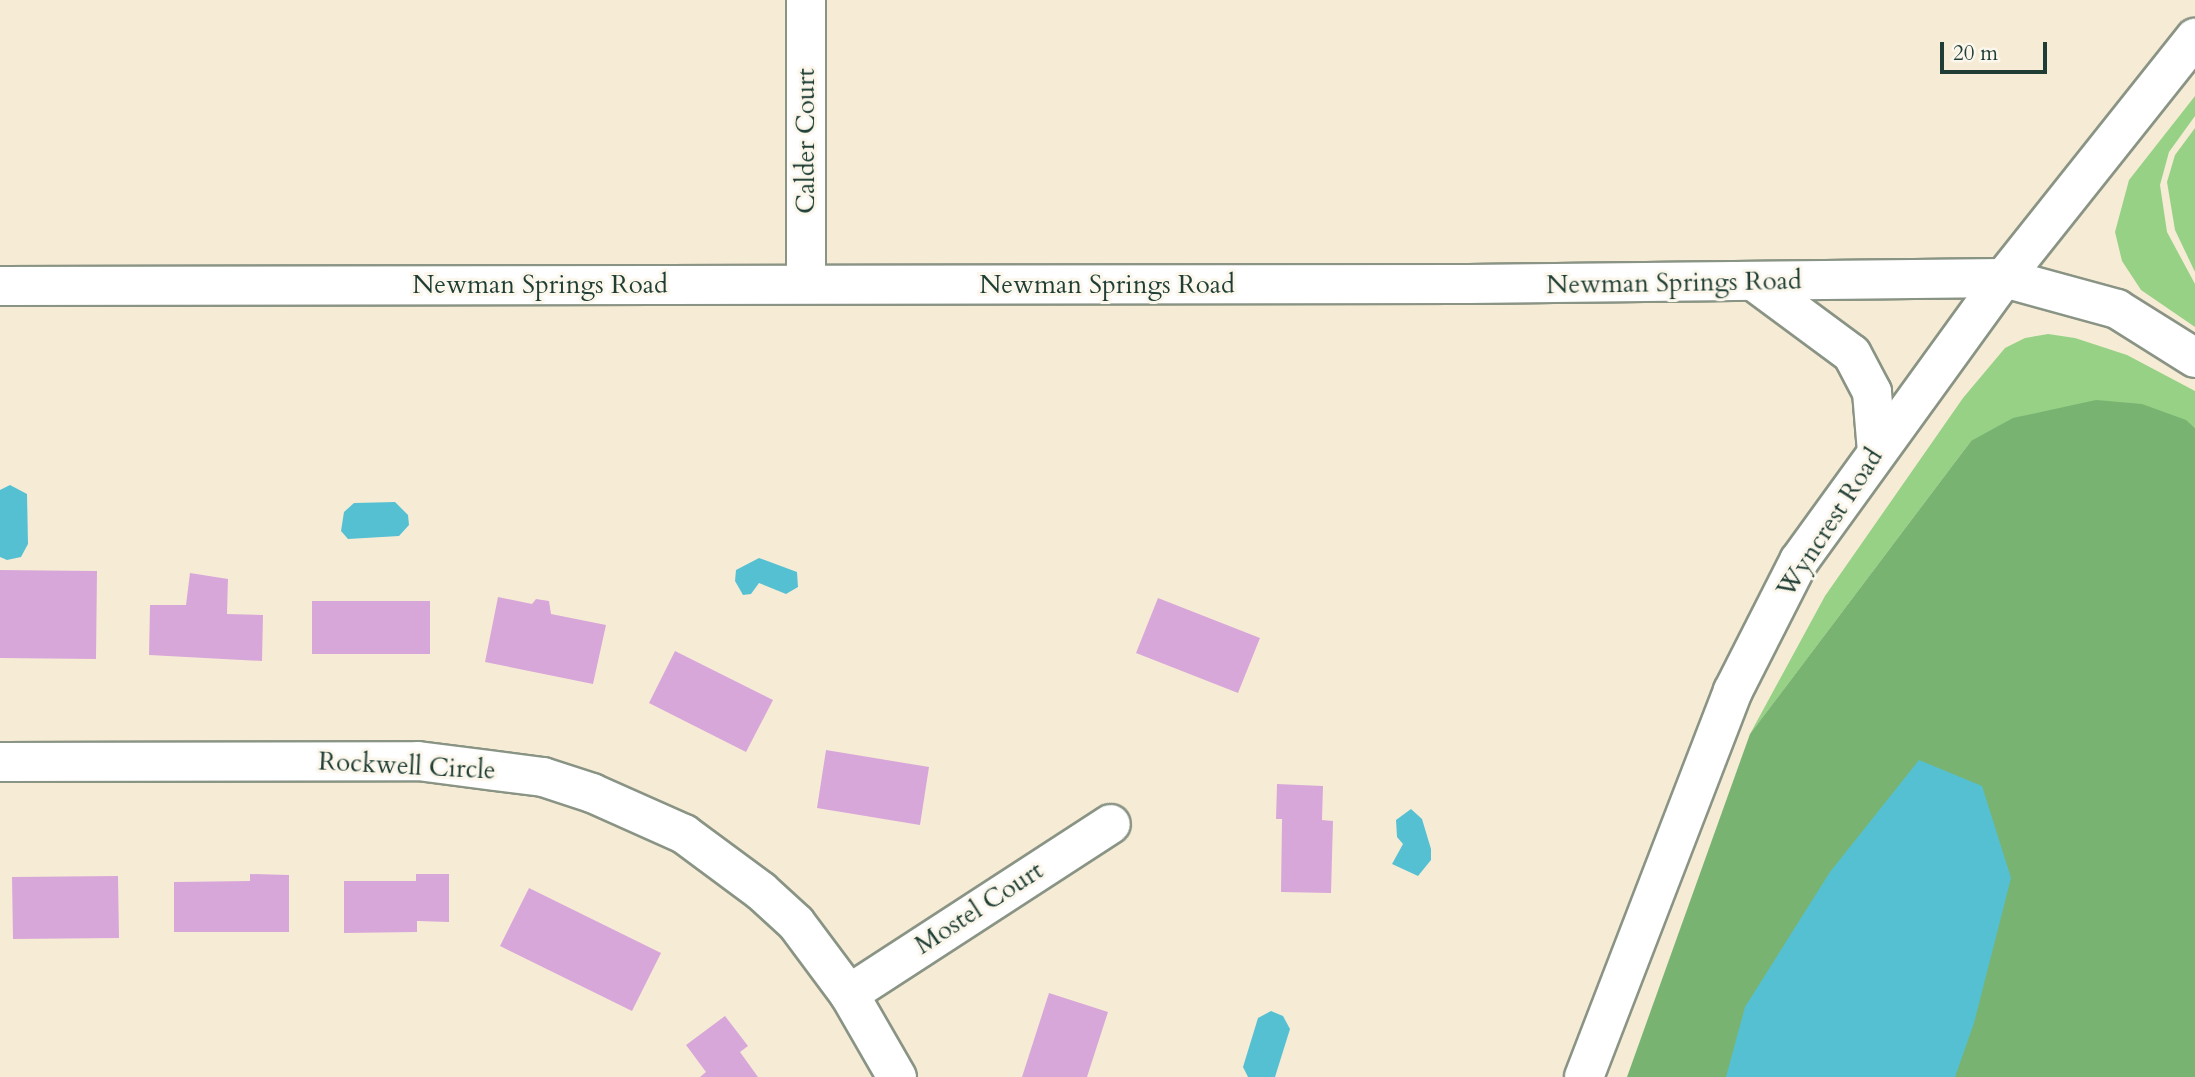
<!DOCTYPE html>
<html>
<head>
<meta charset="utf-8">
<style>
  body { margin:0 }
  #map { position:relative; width:2195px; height:1077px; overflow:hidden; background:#f6ecd6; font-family:Cardo,serif }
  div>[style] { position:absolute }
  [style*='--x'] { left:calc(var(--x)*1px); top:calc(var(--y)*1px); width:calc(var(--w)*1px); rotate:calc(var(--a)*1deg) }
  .green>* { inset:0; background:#96d185 }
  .forest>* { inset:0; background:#78b372 }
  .water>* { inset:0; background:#56c0d3 }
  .building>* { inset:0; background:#d8a7d9 }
  .roads { filter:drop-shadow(2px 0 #8a9485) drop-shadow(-2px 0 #8a9485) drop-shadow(0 2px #8a9485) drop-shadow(0 -2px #8a9485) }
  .minor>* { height:38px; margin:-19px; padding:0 19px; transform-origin:19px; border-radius:19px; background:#fff }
  .major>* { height:38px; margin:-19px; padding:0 19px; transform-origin:19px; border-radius:19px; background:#fff }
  span { translate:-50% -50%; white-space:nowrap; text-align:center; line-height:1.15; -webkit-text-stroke:6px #fbf7ec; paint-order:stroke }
  .street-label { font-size:26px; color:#1f3d34 }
  .scale { position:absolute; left:1940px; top:42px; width:107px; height:32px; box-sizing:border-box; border:4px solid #1f3d34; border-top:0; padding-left:9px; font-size:21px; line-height:24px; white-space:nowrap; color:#1f3d34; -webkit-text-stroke:5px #fbf7ec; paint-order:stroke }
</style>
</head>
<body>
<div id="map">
  <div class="green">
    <i style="clip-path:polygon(2195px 96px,2195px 116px,2169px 152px,2160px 185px,2167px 232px,2195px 284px,2195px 327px,2141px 290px,2122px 261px,2115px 232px,2129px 180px)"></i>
    <i style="clip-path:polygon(2195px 128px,2195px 272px,2175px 230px,2167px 182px,2175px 155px)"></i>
    <i style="clip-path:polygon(2048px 334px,2075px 338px,2127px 355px,2195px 391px,2195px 428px,2185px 420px,1971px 441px,1750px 734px,1825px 596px,1963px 398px,2005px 348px,2025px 338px)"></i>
  </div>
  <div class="forest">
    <i style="clip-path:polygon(2096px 400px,2142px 404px,2186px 420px,2195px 428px,2195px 1077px,1627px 1077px,1750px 734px,1971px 441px,2013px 418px)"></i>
  </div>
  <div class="water">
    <i style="clip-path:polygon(10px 485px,27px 494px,28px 544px,21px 557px,7px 560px,0 557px,0 490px)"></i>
    <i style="clip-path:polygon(395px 502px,408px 515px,409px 525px,399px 536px,348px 539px,341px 531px,344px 512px,354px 503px)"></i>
    <i style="clip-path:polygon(759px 558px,797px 572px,798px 587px,786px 594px,759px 583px,751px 594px,743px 595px,735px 581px,736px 570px)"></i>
    <i style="clip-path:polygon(1919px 760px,1982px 786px,2011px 878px,1974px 1023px,1955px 1077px,1726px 1077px,1745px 1007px,1830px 872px)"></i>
    <i style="clip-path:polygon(1411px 809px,1422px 819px,1431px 849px,1431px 860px,1418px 876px,1392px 864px,1403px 844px,1397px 837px,1396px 820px)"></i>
    <i style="clip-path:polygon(1271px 1011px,1283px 1016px,1290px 1029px,1275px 1077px,1248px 1077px,1243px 1067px,1258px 1018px)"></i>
  </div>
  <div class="building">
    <i style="clip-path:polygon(0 570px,97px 571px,96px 659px,0 658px)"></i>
    <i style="clip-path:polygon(190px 573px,228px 579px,227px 614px,263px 615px,262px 661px,149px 655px,150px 605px,186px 605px)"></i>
    <i style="clip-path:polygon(498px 597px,532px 604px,536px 599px,549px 601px,551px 614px,606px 625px,593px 684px,485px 662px)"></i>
    <i style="clip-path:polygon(1158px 598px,1260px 638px,1238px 693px,1136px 653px)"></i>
    <i style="clip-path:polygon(312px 601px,430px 601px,430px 654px,312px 654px)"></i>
    <i style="clip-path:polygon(675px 651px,773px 700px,746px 752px,649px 703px)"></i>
    <i style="clip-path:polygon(826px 750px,929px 767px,920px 825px,817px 808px)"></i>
    <i style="clip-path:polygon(1277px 784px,1323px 786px,1322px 820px,1333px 821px,1331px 893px,1281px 892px,1282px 819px,1276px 819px)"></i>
    <i style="clip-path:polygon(250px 874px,289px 875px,289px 932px,174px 932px,174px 882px,250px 881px)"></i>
    <i style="clip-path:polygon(416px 874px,449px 874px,449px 922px,417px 921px,417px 932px,344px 933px,344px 881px,416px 881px)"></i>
    <i style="clip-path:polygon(118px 876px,119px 938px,13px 939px,12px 877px)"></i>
    <i style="clip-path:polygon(529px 888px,661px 953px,632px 1011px,500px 946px)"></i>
    <i style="clip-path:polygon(1049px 993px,1108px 1012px,1087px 1077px,1022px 1077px)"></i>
    <i style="clip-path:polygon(725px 1016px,748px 1046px,740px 1052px,758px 1077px,700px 1077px,706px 1072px,686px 1045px)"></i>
  </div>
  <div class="roads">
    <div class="minor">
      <i style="--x:806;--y:0;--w:282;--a:90"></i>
      <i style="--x:0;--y:762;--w:418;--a:-0.1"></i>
      <i style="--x:418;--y:761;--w:126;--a:7.3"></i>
      <i style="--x:543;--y:777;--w:52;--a:18.1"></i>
      <i style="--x:592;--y:793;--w:101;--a:24"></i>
      <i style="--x:684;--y:834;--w:96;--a:36.5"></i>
      <i style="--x:761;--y:891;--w:47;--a:42.4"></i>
      <i style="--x:796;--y:923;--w:89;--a:53.3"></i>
      <i style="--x:849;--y:994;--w:96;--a:60"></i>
      <i style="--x:849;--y:994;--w:312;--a:-33"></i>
      <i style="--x:1584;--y:1077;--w:414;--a:-68.9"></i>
      <i style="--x:1733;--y:691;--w:146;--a:-63.1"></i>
      <i style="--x:1799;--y:561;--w:349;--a:-54.1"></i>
      <i style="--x:2004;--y:278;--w:307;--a:-51.5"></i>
    </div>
    <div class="major">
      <i style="--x:1756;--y:283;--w:119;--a:36.5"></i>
      <i style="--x:1852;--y:354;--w:43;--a:62.2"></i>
      <i style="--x:1872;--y:392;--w:59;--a:85.2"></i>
      <i style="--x:0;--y:286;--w:1468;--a:-0.08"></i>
      <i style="--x:1468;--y:284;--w:536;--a:-0.64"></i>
      <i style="--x:2004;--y:278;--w:117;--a:15.3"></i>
      <i style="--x:2117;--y:309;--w:92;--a:32.1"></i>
    </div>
  </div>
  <div class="street-label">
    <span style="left:806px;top:141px;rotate:-90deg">Calder Court</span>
    <span style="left:1674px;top:283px;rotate:-1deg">Newman Springs Road</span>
    <span style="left:540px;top:285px">Newman Springs Road</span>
    <span style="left:1107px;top:285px">Newman Springs Road</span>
    <span style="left:1830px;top:523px;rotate:-57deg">Wyncrest Road</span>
    <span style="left:407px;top:766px;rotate:3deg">Rockwell Circle</span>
    <span style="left:979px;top:908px;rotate:-33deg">Mostel Court</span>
  </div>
  <div class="scale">20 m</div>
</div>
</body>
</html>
